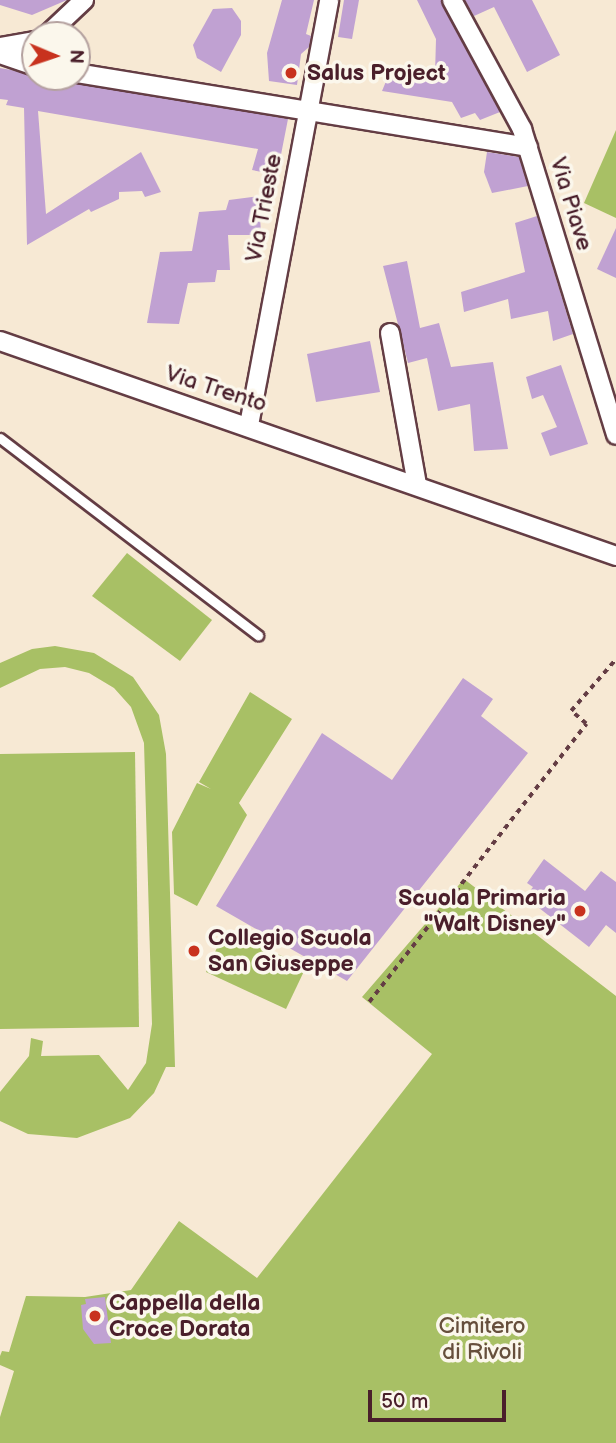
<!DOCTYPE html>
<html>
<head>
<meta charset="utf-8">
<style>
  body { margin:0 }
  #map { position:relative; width:616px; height:1443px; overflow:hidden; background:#f7e9d4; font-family:"Balsamiq Sans",sans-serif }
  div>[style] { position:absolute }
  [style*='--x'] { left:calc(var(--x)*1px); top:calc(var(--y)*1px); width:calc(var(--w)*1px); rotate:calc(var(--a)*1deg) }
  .green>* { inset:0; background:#a8c065 }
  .building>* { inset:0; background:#c0a1d2 }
  .path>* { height:3.5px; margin-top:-1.75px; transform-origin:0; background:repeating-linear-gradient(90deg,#643d44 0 5px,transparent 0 10px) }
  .roads { filter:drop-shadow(2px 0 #643d44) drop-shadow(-2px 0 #643d44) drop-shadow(0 2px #643d44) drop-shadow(0 -2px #643d44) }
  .service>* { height:9px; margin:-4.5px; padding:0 4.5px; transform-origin:4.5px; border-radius:4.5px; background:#fff }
  .minor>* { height:18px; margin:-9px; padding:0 9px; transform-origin:9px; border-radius:9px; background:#fff }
  .dots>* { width:19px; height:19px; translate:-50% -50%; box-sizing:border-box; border:4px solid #fbf7ec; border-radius:50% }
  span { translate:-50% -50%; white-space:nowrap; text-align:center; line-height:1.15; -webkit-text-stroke:7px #fbf7ec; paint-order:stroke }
  .poi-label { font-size:23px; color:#4a1f2b; font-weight:700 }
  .left { translate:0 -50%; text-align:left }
  .right { translate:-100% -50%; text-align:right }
  .street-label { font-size:23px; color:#4a1f2b }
  .park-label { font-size:23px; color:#664f3c }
  .north { position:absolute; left:21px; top:21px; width:70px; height:70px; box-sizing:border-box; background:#fbf7ec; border:2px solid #b4a19f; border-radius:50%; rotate:92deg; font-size:19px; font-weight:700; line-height:28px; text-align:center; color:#4a1f2b }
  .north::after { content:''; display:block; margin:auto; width:24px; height:32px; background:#c8321e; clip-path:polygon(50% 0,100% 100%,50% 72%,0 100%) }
  .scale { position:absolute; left:368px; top:1390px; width:138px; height:32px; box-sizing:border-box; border:4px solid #4a1f2b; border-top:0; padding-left:9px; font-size:21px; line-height:24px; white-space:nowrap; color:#4a1f2b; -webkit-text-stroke:5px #fbf7ec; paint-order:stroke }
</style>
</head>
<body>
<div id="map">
  <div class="green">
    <i style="clip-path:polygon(616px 130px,616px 218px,584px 203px)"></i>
    <i style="clip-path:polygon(127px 553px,212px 620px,180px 661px,92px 596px)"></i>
    <i style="clip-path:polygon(55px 646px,94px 653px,133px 677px,159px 715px,166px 754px,175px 1067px,166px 1067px,154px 1093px,130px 1118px,77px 1138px,28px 1134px,0 1121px,0 1092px,29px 1056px,31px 1038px,43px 1041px,41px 1056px,99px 1055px,128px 1090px,146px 1063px,152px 1024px,144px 743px,131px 707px,114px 688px,89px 673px,65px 667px,40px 669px,0 688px,0 663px,32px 649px)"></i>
    <i style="clip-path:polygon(250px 692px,292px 719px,239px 803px,247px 815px,197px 906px,174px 894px,172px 832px,197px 783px,211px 789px,199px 782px)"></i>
    <i style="clip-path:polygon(135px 752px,139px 1027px,0 1029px,0 754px)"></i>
    <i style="clip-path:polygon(464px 879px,616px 996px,616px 1443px,0 1443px,0 1417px,14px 1371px,0 1365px,0 1356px,2px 1351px,9px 1352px,26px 1296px,85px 1297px,131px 1290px,179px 1221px,257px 1278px,432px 1054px,362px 997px)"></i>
    <i style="clip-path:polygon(225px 930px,306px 967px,286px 1009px,206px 972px)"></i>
  </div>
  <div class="building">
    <i style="clip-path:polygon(0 0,67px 0,32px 15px,0 5px)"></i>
    <i style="clip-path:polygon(282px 0,314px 0,306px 34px,311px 36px,309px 47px,301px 54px,297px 85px,269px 81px,267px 53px)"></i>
    <i style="clip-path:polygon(344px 0,359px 0,352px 39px,338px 37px)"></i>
    <i style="clip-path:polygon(417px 0,441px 0,500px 112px,480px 120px,475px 113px,461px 118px,452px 102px,382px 91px,392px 67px,435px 74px,436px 39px)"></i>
    <i style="clip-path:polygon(465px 0,532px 0,560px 55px,527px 72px,494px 7px,474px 16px)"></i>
    <i style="clip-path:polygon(232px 8px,241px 21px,241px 35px,221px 72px,197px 58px,193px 45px,213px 9px)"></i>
    <i style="clip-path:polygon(0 68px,288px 119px,277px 175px,252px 170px,258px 149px,38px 111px,46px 214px,141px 152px,161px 192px,145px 197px,142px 191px,119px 192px,119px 199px,91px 212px,89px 209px,27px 245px,24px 108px,6px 105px,8px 100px,0 99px)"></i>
    <i style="clip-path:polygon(487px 152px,519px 157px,528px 186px,492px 193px,484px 172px)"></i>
    <i style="clip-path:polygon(259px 196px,261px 235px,228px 235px,230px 270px,217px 270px,215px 282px,188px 283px,179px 324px,147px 323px,160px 252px,192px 251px,199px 212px,226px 210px,229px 200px)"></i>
    <i style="clip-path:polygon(537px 216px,573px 334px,553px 341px,548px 311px,511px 319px,508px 299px,464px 312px,461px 292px,525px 272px,515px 223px)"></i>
    <i style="clip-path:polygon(616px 228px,616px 278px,597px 269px)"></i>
    <i style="clip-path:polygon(407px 261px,420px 328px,439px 323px,451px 367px,493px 362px,508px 449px,474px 451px,470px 404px,438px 411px,427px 358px,408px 363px,383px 266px)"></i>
    <i style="clip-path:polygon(370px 341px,380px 392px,316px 402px,307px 354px)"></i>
    <i style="clip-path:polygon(561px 365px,588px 444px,550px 456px,541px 433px,557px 427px,543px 395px,532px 399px,526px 377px)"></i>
    <i style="clip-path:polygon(463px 678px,493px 699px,481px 716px,528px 753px,347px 981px,216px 906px,322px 733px,392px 780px)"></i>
    <i style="clip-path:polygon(544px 859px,585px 891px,601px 871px,616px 882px,616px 933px,606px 925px,589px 947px,525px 897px,533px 887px,527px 883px)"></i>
    <i style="clip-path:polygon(105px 1297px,111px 1343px,94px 1344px,83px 1329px,81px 1305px,86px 1304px,85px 1299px)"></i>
  </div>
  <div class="path">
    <i style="--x:369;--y:1002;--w:353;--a:-52"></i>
    <i style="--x:586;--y:724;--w:20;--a:-139"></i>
    <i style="--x:571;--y:711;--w:69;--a:-49.1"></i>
  </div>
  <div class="roads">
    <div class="service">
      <i style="--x:0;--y:438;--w:325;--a:37.4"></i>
    </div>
    <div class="minor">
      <i style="--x:452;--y:0;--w:147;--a:61.5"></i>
      <i style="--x:522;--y:129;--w:320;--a:72.9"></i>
      <i style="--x:47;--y:35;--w:51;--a:-43.4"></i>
      <i style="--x:0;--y:47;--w:36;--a:-10"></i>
      <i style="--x:0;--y:54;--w:37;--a:19"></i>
      <i style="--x:77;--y:73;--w:457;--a:9.3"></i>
      <i style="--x:390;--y:333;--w:154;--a:79.9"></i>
      <i style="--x:0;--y:341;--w:652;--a:19.24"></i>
      <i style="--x:249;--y:425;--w:432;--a:-79.3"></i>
    </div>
  </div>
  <div class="dots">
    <i style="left:291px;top:73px;background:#c8321e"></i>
    <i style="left:580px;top:911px;background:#c8321e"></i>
    <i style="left:194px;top:951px;background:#c8321e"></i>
    <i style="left:95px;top:1316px;background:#c8321e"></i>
  </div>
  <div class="poi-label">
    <span class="left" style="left:307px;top:73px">Salus Project</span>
    <span class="right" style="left:566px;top:911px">Scuola Primaria<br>"Walt Disney"</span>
    <span class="left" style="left:208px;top:951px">Collegio Scuola<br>San Giuseppe</span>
    <span class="left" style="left:109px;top:1316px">Cappella della<br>Croce Dorata</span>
  </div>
  <div class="street-label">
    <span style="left:571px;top:204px;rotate:73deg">Via Piave</span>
    <span style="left:264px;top:208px;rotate:-79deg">Via Trieste</span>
    <span style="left:216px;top:389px;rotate:18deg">Via Trento</span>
  </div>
  <div class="park-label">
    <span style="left:482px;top:1339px">Cimitero<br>di Rivoli</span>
  </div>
  <div class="north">N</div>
  <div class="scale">50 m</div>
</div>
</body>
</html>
